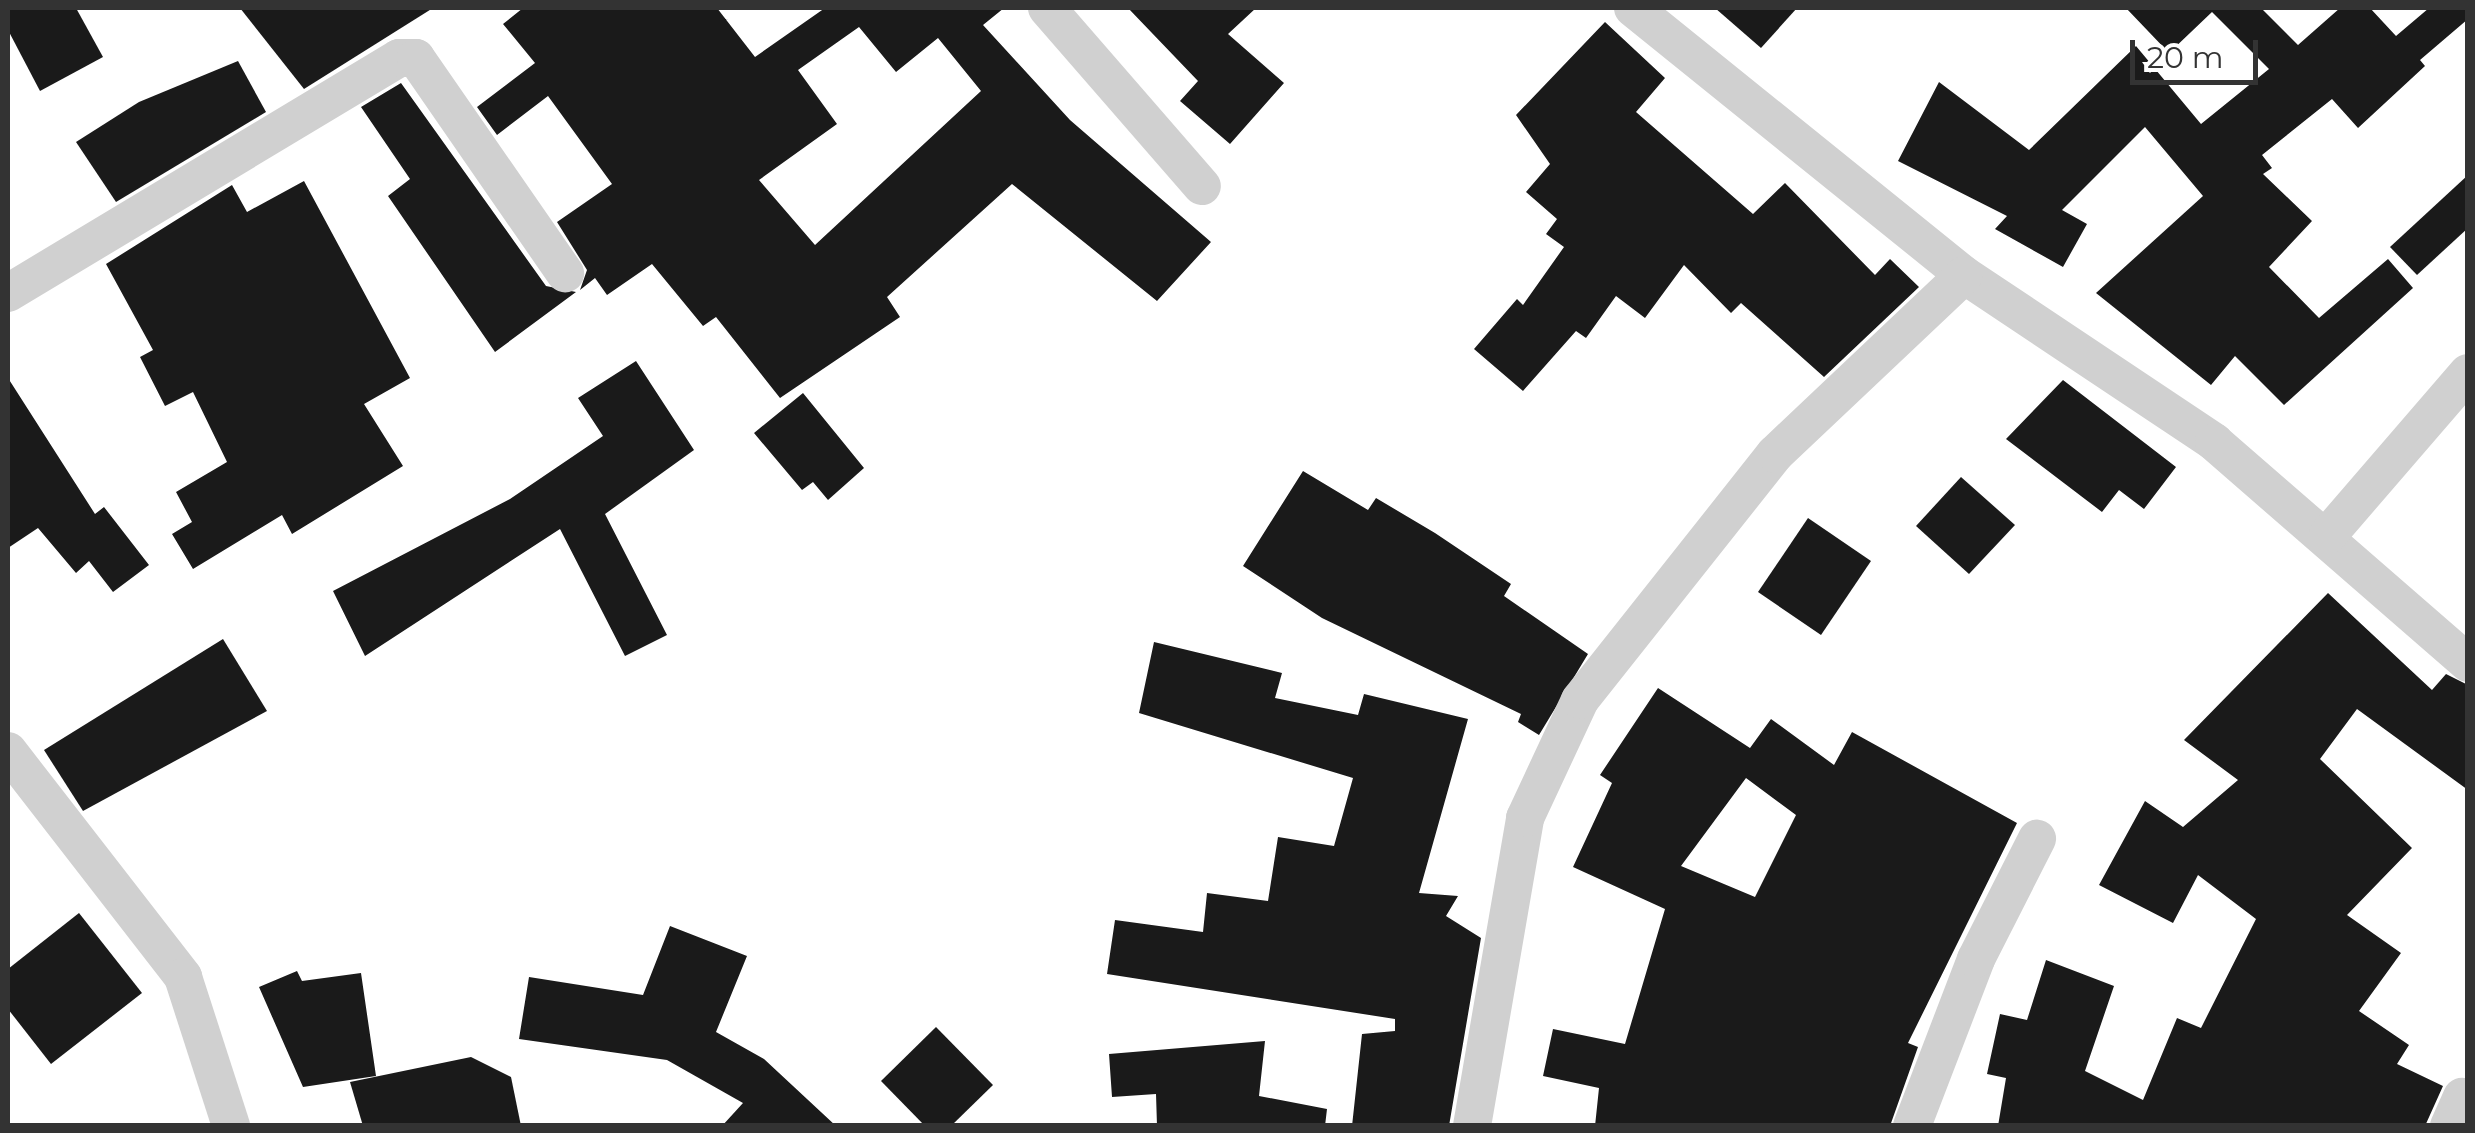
<!DOCTYPE html>
<html>
<head>
<meta charset="utf-8">
<style>
  body { margin:0 }
  #map { position:relative; width:2475px; height:1133px; overflow:hidden; background:#fff; font-family:Montserrat,sans-serif }
  div>[style] { position:absolute }
  [style*='--x'] { left:calc(var(--x)*1px); top:calc(var(--y)*1px); width:calc(var(--w)*1px); rotate:calc(var(--a)*1deg) }
  .building>* { inset:0; background:#1a1a1a }
  .street>* { height:38px; margin:-19px; padding:0 19px; transform-origin:19px; border-radius:19px; background:#d0d0d0 }
  span { translate:-50% -50%; white-space:nowrap; text-align:center; line-height:1.15; -webkit-text-stroke:10px #fff; paint-order:stroke }
  .frame { position:absolute; inset:0; border:10px solid #333; pointer-events:none }
  .scale { position:absolute; left:2130px; top:40px; width:128px; height:45px; box-sizing:border-box; border:5px solid #333; border-top:0; padding-left:12px; font-size:30px; line-height:35px; white-space:nowrap; color:#333; -webkit-text-stroke:8px #fff; paint-order:stroke }
</style>
</head>
<body>
<div id="map">
  <div class="building">
    <i style="clip-path:polygon(8px 8px,76px 8px,103px 57px,40px 91px,8px 30px)"></i>
    <i style="clip-path:polygon(240px 8px,433px 8px,304px 89px)"></i>
    <i style="clip-path:polygon(evenodd,523px 8px,717px 8px,755px 57px,825px 8px,1004px 8px,983px 25px,1070px 120px,1211px 242px,1157px 301px,1012px 184px,887px 297px,900px 317px,780px 398px,716px 317px,703px 326px,652px 264px,607px 295px,595px 278px,580px 290px,587px 270px,557px 222px,612px 184px,548px 96px,497px 135px,477px 107px,535px 63px,503px 24px,523px 8px,859px 27px,896px 72px,938px 38px,981px 91px,815px 245px,759px 180px,837px 124px,798px 70px,859px 27px)"></i>
    <i style="clip-path:polygon(1128px 8px,1256px 8px,1228px 34px,1284px 83px,1230px 144px,1180px 101px,1198px 81px)"></i>
    <i style="clip-path:polygon(1715px 8px,1797px 8px,1761px 48px)"></i>
    <i style="clip-path:polygon(2126px 8px,2261px 8px,2298px 45px,2340px 8px,2370px 8px,2396px 36px,2429px 8px,2468px 8px,2468px 19px,2420px 60px,2425px 66px,2358px 128px,2332px 99px,2262px 155px,2272px 168px,2263px 174px,2312px 221px,2269px 267px,2319px 318px,2388px 259px,2413px 288px,2284px 405px,2235px 356px,2211px 385px,2096px 293px,2203px 196px,2145px 127px,2062px 210px,2087px 224px,2063px 267px,1995px 229px,2007px 216px,1898px 161px,1939px 82px,2029px 150px,2136px 46px,2201px 124px,2269px 69px,2212px 12px,2169px 53px)"></i>
    <i style="clip-path:polygon(1605px 22px,1665px 78px,1636px 112px,1753px 214px,1785px 183px,1875px 275px,1890px 259px,1919px 287px,1824px 377px,1741px 303px,1731px 313px,1684px 265px,1645px 318px,1616px 296px,1586px 338px,1576px 331px,1523px 391px,1474px 349px,1517px 299px,1523px 305px,1564px 247px,1546px 234px,1557px 219px,1526px 192px,1550px 164px,1516px 115px)"></i>
    <i style="clip-path:polygon(238px 61px,266px 112px,116px 202px,76px 142px,139px 102px)"></i>
    <i style="clip-path:polygon(401px 83px,546px 286px,576px 292px,495px 352px,388px 196px,410px 179px,361px 107px)"></i>
    <i style="clip-path:polygon(2468px 175px,2468px 228px,2417px 275px,2390px 247px)"></i>
    <i style="clip-path:polygon(304px 181px,410px 378px,364px 404px,403px 466px,292px 534px,282px 515px,193px 569px,172px 534px,192px 522px,176px 492px,227px 462px,193px 392px,165px 406px,140px 357px,153px 350px,106px 264px,232px 185px,247px 212px)"></i>
    <i style="clip-path:polygon(636px 361px,694px 450px,605px 514px,667px 635px,625px 656px,560px 529px,365px 656px,333px 591px,510px 499px,603px 436px,578px 398px)"></i>
    <i style="clip-path:polygon(8px 378px,95px 514px,104px 507px,149px 565px,113px 592px,89px 561px,76px 573px,38px 528px,8px 548px)"></i>
    <i style="clip-path:polygon(2063px 380px,2176px 467px,2144px 509px,2119px 490px,2102px 512px,2006px 439px)"></i>
    <i style="clip-path:polygon(803px 393px,864px 468px,828px 500px,813px 482px,802px 490px,754px 433px)"></i>
    <i style="clip-path:polygon(1303px 471px,1368px 510px,1376px 498px,1435px 533px,1511px 584px,1504px 596px,1588px 654px,1539px 735px,1518px 722px,1521px 714px,1322px 618px,1243px 566px)"></i>
    <i style="clip-path:polygon(1961px 477px,2015px 525px,1969px 574px,1916px 526px)"></i>
    <i style="clip-path:polygon(1808px 518px,1871px 561px,1821px 635px,1758px 592px)"></i>
    <i style="clip-path:polygon(2328px 593px,2432px 690px,2446px 674px,2468px 685px,2468px 790px,2357px 709px,2320px 759px,2412px 848px,2347px 915px,2401px 953px,2359px 1011px,2409px 1045px,2397px 1064px,2443px 1086px,2425px 1126px,1998px 1126px,2006px 1078px,1987px 1074px,2000px 1014px,2027px 1020px,2046px 960px,2114px 986px,2085px 1071px,2143px 1100px,2177px 1018px,2201px 1028px,2256px 919px,2198px 875px,2173px 923px,2099px 885px,2145px 801px,2183px 827px,2238px 780px,2184px 740px)"></i>
    <i style="clip-path:polygon(223px 639px,267px 711px,83px 811px,44px 750px)"></i>
    <i style="clip-path:polygon(1154px 642px,1282px 673px,1275px 698px,1358px 715px,1364px 694px,1468px 719px,1419px 893px,1458px 896px,1446px 916px,1481px 938px,1449px 1126px,1352px 1126px,1362px 1034px,1395px 1031px,1395px 1019px,1107px 974px,1115px 920px,1203px 932px,1207px 893px,1268px 901px,1278px 837px,1334px 846px,1353px 778px,1139px 713px)"></i>
    <i style="clip-path:polygon(evenodd,1658px 688px,1750px 748px,1771px 719px,1834px 765px,1852px 732px,2017px 823px,1908px 1043px,1918px 1047px,1890px 1126px,1595px 1126px,1599px 1088px,1543px 1076px,1553px 1029px,1625px 1044px,1665px 909px,1573px 867px,1612px 783px,1600px 775px,1658px 688px,1746px 778px,1796px 815px,1755px 897px,1681px 866px,1746px 778px)"></i>
    <i style="clip-path:polygon(79px 913px,142px 993px,51px 1064px,8px 1009px,8px 969px)"></i>
    <i style="clip-path:polygon(670px 926px,747px 956px,716px 1032px,764px 1059px,836px 1126px,722px 1126px,743px 1103px,667px 1060px,519px 1039px,529px 977px,643px 995px)"></i>
    <i style="clip-path:polygon(297px 971px,302px 981px,361px 973px,376px 1076px,303px 1087px,259px 987px)"></i>
    <i style="clip-path:polygon(936px 1027px,993px 1085px,951px 1126px,925px 1126px,881px 1081px)"></i>
    <i style="clip-path:polygon(1265px 1041px,1259px 1096px,1327px 1109px,1325px 1126px,1157px 1126px,1156px 1094px,1112px 1097px,1109px 1054px)"></i>
    <i style="clip-path:polygon(471px 1057px,511px 1077px,521px 1126px,363px 1126px,350px 1082px)"></i>
  </div>
  <div class="street">
    <i style="--x:1047;--y:8;--w:236;--a:49"></i>
    <i style="--x:1633;--y:8;--w:425;--a:38.9"></i>
    <i style="--x:1964;--y:275;--w:301;--a:33.7"></i>
    <i style="--x:2214;--y:442;--w:337;--a:41"></i>
    <i style="--x:8;--y:293;--w:456;--a:-31"></i>
    <i style="--x:399;--y:58;--w:17;--a:0"></i>
    <i style="--x:416;--y:58;--w:262;--a:55.3"></i>
    <i style="--x:2328;--y:535;--w:214;--a:-49.2"></i>
    <i style="--x:8;--y:751;--w:286;--a:52.2"></i>
    <i style="--x:183;--y:977;--w:157;--a:72.1"></i>
    <i style="--x:1472;--y:1126;--w:313;--a:-80.2"></i>
    <i style="--x:1525;--y:818;--w:130;--a:-65"></i>
    <i style="--x:1580;--y:700;--w:314;--a:-51.6"></i>
    <i style="--x:1775;--y:454;--w:260;--a:-43.4"></i>
    <i style="--x:1912;--y:1126;--w:179;--a:-69"></i>
    <i style="--x:1976;--y:959;--w:135;--a:-63.1"></i>
    <i style="--x:2449;--y:1126;--w:32;--a:-66"></i>
  </div>
  <div class="frame"></div>
  <div class="scale">20 m</div>
</div>
</body>
</html>
